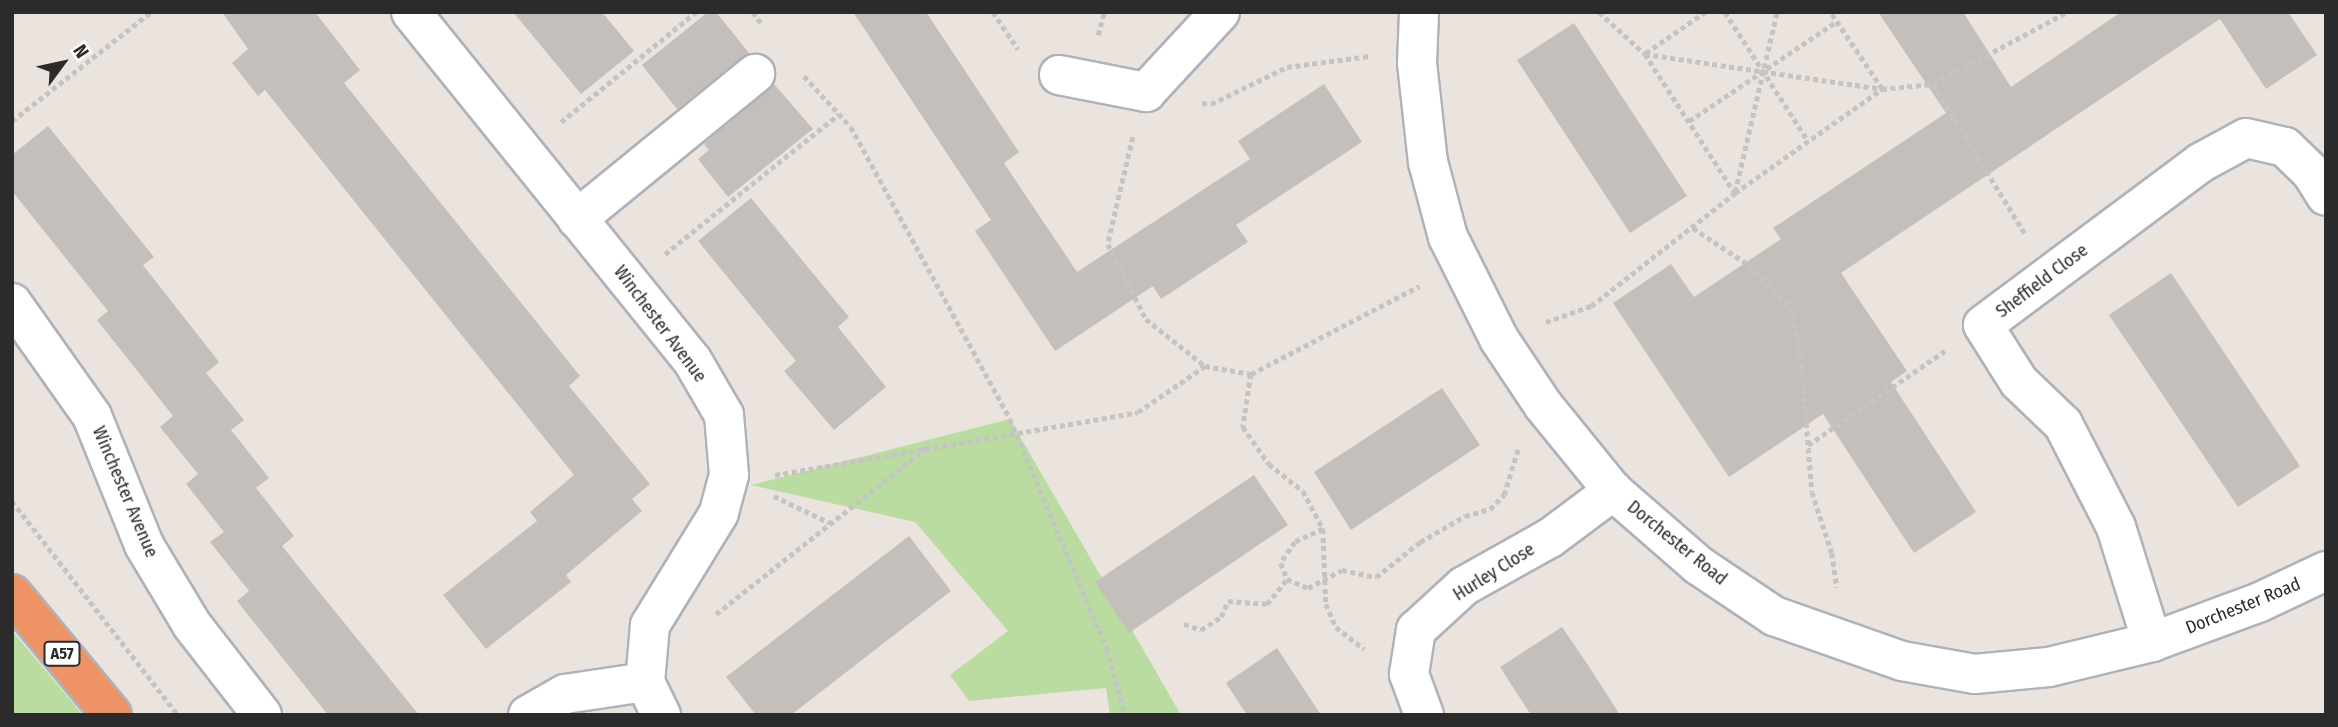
<!DOCTYPE html>
<html>
<head>
<meta charset="utf-8">
<style>
  body { margin:0 }
  #map { position:relative; width:2338px; height:727px; overflow:hidden; background:#ebe4de; font-family:"Fira Sans Condensed",sans-serif }
  div>[style] { position:absolute }
  [style*='--x'] { left:calc(var(--x)*1px); top:calc(var(--y)*1px); width:calc(var(--w)*1px); rotate:calc(var(--a)*1deg) }
  .green>* { inset:0; background:#bbdca0 }
  .building>* { inset:0; background:#c4bfba }
  .path>* { height:4.5px; margin-top:-2.25px; transform-origin:0; background:repeating-linear-gradient(90deg,#c4c4c4 0 5px,transparent 0 8.5px) }
  .roads { filter:drop-shadow(2px 0 #afb2ba) drop-shadow(-2px 0 #afb2ba) drop-shadow(0 2px #afb2ba) drop-shadow(0 -2px #afb2ba) }
  .minor>* { height:38px; margin:-19px; padding:0 19px; transform-origin:19px; border-radius:19px; background:#fff }
  .highway>* { height:38px; margin:-19px; padding:0 19px; transform-origin:19px; border-radius:19px; background:#ee9366 }
  span { translate:-50% -50%; white-space:nowrap; text-align:center; line-height:1.15; -webkit-text-stroke:6px #fff; paint-order:stroke }
  .shield-label span { padding:2px 5px; background:#fff; border:2px solid; border-radius:5px; -webkit-text-stroke-width:0 }
  .shield-label { font-size:16px; color:#2b2b2b; font-weight:700 }
  .street-label { font-size:18px; color:#2b2b2b }
  .frame { position:absolute; inset:0; border:14px solid #2b2b2b; pointer-events:none }
  .north { position:absolute; left:28px; top:28px; width:70px; height:70px; -webkit-text-stroke:5px #fff; paint-order:stroke; rotate:57deg; font-size:19px; font-weight:700; line-height:28px; text-align:center; color:#2b2b2b }
  .north::after { content:''; display:block; margin:auto; width:24px; height:32px; background:#2b2b2b; clip-path:polygon(50% 0,100% 100%,50% 72%,0 100%) }
</style>
</head>
<body>
<div id="map">
  <div class="green">
    <i style="clip-path:polygon(1010px 419px,1181px 715px,1110px 715px,1106px 688px,969px 701px,950px 675px,1008px 631px,915px 522px,751px 485px)"></i>
    <i style="clip-path:polygon(12px 631px,73px 703px,82px 715px,12px 715px)"></i>
  </div>
  <div class="building">
    <i style="clip-path:polygon(222px 12px,315px 12px,360px 70px,344px 83px,580px 376px,569px 386px,650px 484px,632px 499px,642px 511px,566px 575px,571px 582px,486px 649px,443px 595px,537px 521px,530px 512px,574px 475px,265px 90px,258px 96px,232px 63px,248px 49px)"></i>
    <i style="clip-path:polygon(513px 12px,602px 12px,634px 51px,581px 94px)"></i>
    <i style="clip-path:polygon(708px 12px,716px 12px,749px 53px,677px 109px,642px 65px)"></i>
    <i style="clip-path:polygon(853px 12px,926px 12px,1019px 152px,1004px 163px,1077px 272px,1250px 159px,1238px 141px,1324px 84px,1362px 142px,1236px 225px,1248px 242px,1161px 299px,1153px 286px,1055px 351px,975px 231px,991px 220px)"></i>
    <i style="clip-path:polygon(1878px 12px,1963px 12px,2011px 87px,2121px 12px,2288px 12px,2317px 55px,2266px 89px,2220px 19px,1841px 273px,1907px 371px,1891px 382px,1976px 512px,1914px 553px,1823px 414px,1729px 477px,1613px 303px,1671px 264px,1694px 297px,1781px 239px,1773px 228px,1946px 113px)"></i>
    <i style="clip-path:polygon(1574px 23px,1687px 196px,1630px 233px,1517px 60px)"></i>
    <i style="clip-path:polygon(774px 84px,813px 129px,728px 197px,698px 159px,709px 150px,704px 144px)"></i>
    <i style="clip-path:polygon(48px 126px,154px 257px,143px 265px,219px 362px,206px 373px,244px 420px,231px 430px,269px 478px,256px 488px,294px 536px,282px 546px,419px 715px,328px 715px,237px 601px,249px 591px,210px 542px,224px 532px,186px 484px,198px 474px,160px 427px,173px 416px,97px 320px,108px 311px,12px 191px,12px 155px)"></i>
    <i style="clip-path:polygon(751px 198px,849px 317px,838px 327px,886px 387px,834px 430px,784px 371px,796px 361px,698px 241px)"></i>
    <i style="clip-path:polygon(2171px 273px,2300px 466px,2238px 507px,2109px 315px)"></i>
    <i style="clip-path:polygon(1442px 388px,1480px 445px,1351px 530px,1314px 472px)"></i>
    <i style="clip-path:polygon(1254px 475px,1288px 525px,1129px 633px,1095px 582px)"></i>
    <i style="clip-path:polygon(909px 536px,951px 591px,791px 715px,756px 715px,726px 677px)"></i>
    <i style="clip-path:polygon(1562px 627px,1588px 665px,1620px 715px,1531px 715px,1500px 667px)"></i>
    <i style="clip-path:polygon(1277px 648px,1321px 715px,1247px 715px,1226px 683px)"></i>
  </div>
  <div class="path">
    <i style="--x:753;--y:12;--w:17;--a:54"></i>
    <i style="--x:993;--y:12;--w:45;--a:56"></i>
    <i style="--x:1599;--y:12;--w:62;--a:42.4"></i>
    <i style="--x:1645;--y:54;--w:240;--a:8.4"></i>
    <i style="--x:1882;--y:89;--w:51;--a:-5.6"></i>
    <i style="--x:1933;--y:84;--w:152;--a:-28.2"></i>
    <i style="--x:1706;--y:12;--w:74;--a:145.5"></i>
    <i style="--x:1645;--y:54;--w:166;--a:57.1"></i>
    <i style="--x:1725;--y:12;--w:153;--a:57.2"></i>
    <i style="--x:1098;--y:35;--w:24;--a:-75"></i>
    <i style="--x:804;--y:76;--w:69;--a:47.3"></i>
    <i style="--x:851;--y:127;--w:332;--a:61.4"></i>
    <i style="--x:1010;--y:419;--w:250;--a:67.1"></i>
    <i style="--x:1107;--y:649;--w:68;--a:74.7"></i>
    <i style="--x:1933;--y:84;--w:177;--a:58.4"></i>
    <i style="--x:1202;--y:103;--w:9;--a:6"></i>
    <i style="--x:1211;--y:104;--w:85;--a:-26"></i>
    <i style="--x:1287;--y:67;--w:83;--a:-7.6"></i>
    <i style="--x:12;--y:121;--w:177;--a:-38.1"></i>
    <i style="--x:1689;--y:121;--w:177;--a:-34"></i>
    <i style="--x:561;--y:122;--w:174;--a:-39.2"></i>
    <i style="--x:1133;--y:137;--w:110;--a:103.2"></i>
    <i style="--x:1108;--y:244;--w:84;--a:63.1"></i>
    <i style="--x:1146;--y:319;--w:75;--a:38.5"></i>
    <i style="--x:1205;--y:366;--w:47;--a:9.9"></i>
    <i style="--x:1251;--y:374;--w:190;--a:-27.6"></i>
    <i style="--x:1735;--y:192;--w:185;--a:-76.9"></i>
    <i style="--x:1693;--y:228;--w:67;--a:33.5"></i>
    <i style="--x:1749;--y:265;--w:59;--a:45.7"></i>
    <i style="--x:1790;--y:307;--w:49;--a:77.1"></i>
    <i style="--x:1801;--y:355;--w:137;--a:85.4"></i>
    <i style="--x:1812;--y:492;--w:64;--a:71.8"></i>
    <i style="--x:1832;--y:553;--w:35;--a:82"></i>
    <i style="--x:665;--y:254;--w:223;--a:-38.8"></i>
    <i style="--x:1546;--y:322;--w:48;--a:-19.6"></i>
    <i style="--x:1591;--y:306;--w:183;--a:-38.1"></i>
    <i style="--x:1735;--y:193;--w:180;--a:-35.3"></i>
    <i style="--x:1882;--y:89;--w:93;--a:-124"></i>
    <i style="--x:1251;--y:374;--w:54;--a:98.6"></i>
    <i style="--x:1243;--y:427;--w:45;--a:54.9"></i>
    <i style="--x:1269;--y:464;--w:43;--a:38.5"></i>
    <i style="--x:1303;--y:491;--w:43;--a:62.2"></i>
    <i style="--x:1323;--y:529;--w:75;--a:87.7"></i>
    <i style="--x:1326;--y:604;--w:25;--a:67"></i>
    <i style="--x:1336;--y:627;--w:36;--a:38"></i>
    <i style="--x:1808;--y:445;--w:166;--a:-34.5"></i>
    <i style="--x:775;--y:475;--w:368;--a:-9.8"></i>
    <i style="--x:1138;--y:412;--w:81;--a:-34.5"></i>
    <i style="--x:774;--y:496;--w:62;--a:25.7"></i>
    <i style="--x:12;--y:501;--w:271;--a:52.2"></i>
    <i style="--x:1323;--y:529;--w:31;--a:155"></i>
    <i style="--x:1295;--y:542;--w:25;--a:124"></i>
    <i style="--x:1281;--y:563;--w:17;--a:69"></i>
    <i style="--x:1287;--y:579;--w:23;--a:23"></i>
    <i style="--x:1308;--y:588;--w:38;--a:-28"></i>
    <i style="--x:1342;--y:570;--w:35;--a:12"></i>
    <i style="--x:1376;--y:577;--w:56;--a:-38.5"></i>
    <i style="--x:1420;--y:542;--w:52;--a:-30"></i>
    <i style="--x:1465;--y:516;--w:26;--a:-16"></i>
    <i style="--x:1490;--y:509;--w:20;--a:-45"></i>
    <i style="--x:1504;--y:495;--w:48;--a:-73.1"></i>
    <i style="--x:716;--y:614;--w:268;--a:-38.3"></i>
    <i style="--x:1184;--y:624;--w:18;--a:19"></i>
    <i style="--x:1201;--y:630;--w:24;--a:-33"></i>
    <i style="--x:1221;--y:617;--w:17;--a:-66"></i>
    <i style="--x:1228;--y:601;--w:39;--a:4"></i>
    <i style="--x:1267;--y:604;--w:32;--a:-51"></i>
  </div>
  <div class="roads">
    <div class="minor">
      <i style="--x:411;--y:12;--w:447;--a:51.1"></i>
      <i style="--x:692;--y:360;--w:64;--a:59.8"></i>
      <i style="--x:724;--y:415;--w:60;--a:85.2"></i>
      <i style="--x:729;--y:475;--w:39;--a:105"></i>
      <i style="--x:719;--y:513;--w:132;--a:121.6"></i>
      <i style="--x:650;--y:625;--w:57;--a:95"></i>
      <i style="--x:645;--y:682;--w:37;--a:64"></i>
      <i style="--x:1419;--y:12;--w:51;--a:92.2"></i>
      <i style="--x:1417;--y:63;--w:100;--a:83.7"></i>
      <i style="--x:1428;--y:162;--w:78;--a:75.1"></i>
      <i style="--x:1448;--y:237;--w:114;--a:63.4"></i>
      <i style="--x:1499;--y:339;--w:79;--a:56.3"></i>
      <i style="--x:1543;--y:405;--w:111;--a:50.9"></i>
      <i style="--x:1613;--y:491;--w:113;--a:41"></i>
      <i style="--x:1698;--y:565;--w:92;--a:33.9"></i>
      <i style="--x:1774;--y:616;--w:136;--a:19.4"></i>
      <i style="--x:1902;--y:661;--w:74;--a:10.1"></i>
      <i style="--x:1975;--y:674;--w:74;--a:-5.4"></i>
      <i style="--x:2049;--y:667;--w:106;--a:-13.6"></i>
      <i style="--x:2152;--y:642;--w:115;--a:-20.3"></i>
      <i style="--x:2260;--y:602;--w:73;--a:-25.2"></i>
      <i style="--x:1059;--y:75;--w:89;--a:11.1"></i>
      <i style="--x:1146;--y:92;--w:109;--a:-47.2"></i>
      <i style="--x:577;--y:219;--w:230;--a:-39.2"></i>
      <i style="--x:12;--y:303;--w:138;--a:54.7"></i>
      <i style="--x:92;--y:416;--w:139;--a:68"></i>
      <i style="--x:144;--y:545;--w:93;--a:59"></i>
      <i style="--x:192;--y:625;--w:114;--a:52.1"></i>
      <i style="--x:2152;--y:642;--w:121;--a:-107.4"></i>
      <i style="--x:2116;--y:527;--w:116;--a:-117.2"></i>
      <i style="--x:2063;--y:424;--w:61;--a:-136.3"></i>
      <i style="--x:2019;--y:382;--w:67;--a:-122.3"></i>
      <i style="--x:1983;--y:325;--w:271;--a:-36.7"></i>
      <i style="--x:2200;--y:163;--w:52;--a:-28.5"></i>
      <i style="--x:2246;--y:138;--w:40;--a:13"></i>
      <i style="--x:2285;--y:147;--w:36;--a:44"></i>
      <i style="--x:2311;--y:172;--w:28;--a:58"></i>
      <i style="--x:528;--y:715;--w:43;--a:-29.6"></i>
      <i style="--x:565;--y:694;--w:81;--a:-8.5"></i>
      <i style="--x:1424;--y:715;--w:44;--a:-110.1"></i>
      <i style="--x:1409;--y:674;--w:45;--a:-81"></i>
      <i style="--x:1416;--y:630;--w:65;--a:-42.5"></i>
      <i style="--x:1464;--y:586;--w:98;--a:-29.2"></i>
      <i style="--x:1550;--y:538;--w:79;--a:-36.7"></i>
    </div>
    <div class="highway">
      <i style="--x:12;--y:594;--w:157;--a:50.4"></i>
    </div>
  </div>
  <div class="shield-label">
    <span style="left:62px;top:654px">A57</span>
  </div>
  <div class="street-label">
    <span style="left:2042px;top:281px;rotate:-37deg">Sheffield Close</span>
    <span style="left:660px;top:324px;rotate:53deg">Winchester Avenue</span>
    <span style="left:125px;top:492px;rotate:67deg">Winchester Avenue</span>
    <span style="left:1677px;top:543px;rotate:39deg">Dorchester Road</span>
    <span style="left:1494px;top:572px;rotate:-32deg">Hurley Close</span>
    <span style="left:2243px;top:606px;rotate:-22deg">Dorchester Road</span>
  </div>
  <div class="frame"></div>
  <div class="north">N</div>
</div>
</body>
</html>
